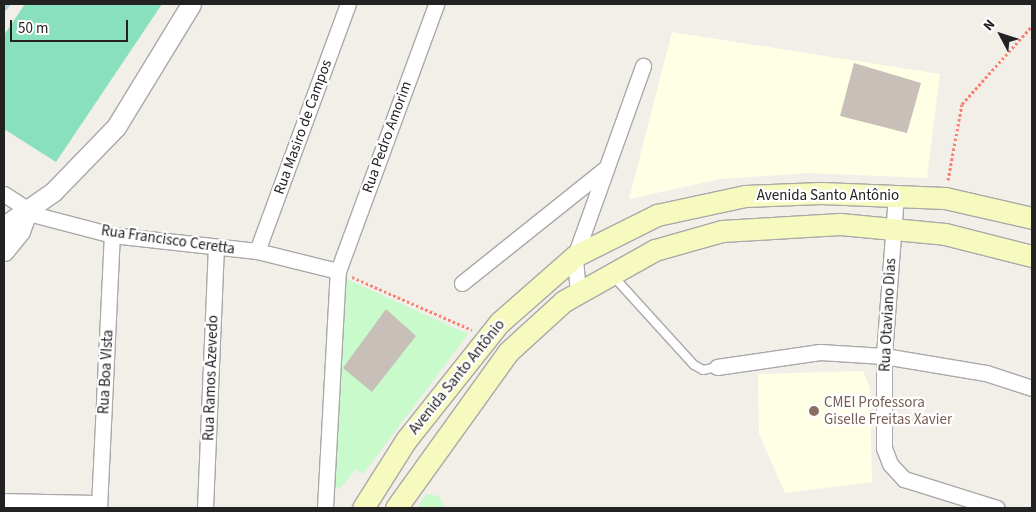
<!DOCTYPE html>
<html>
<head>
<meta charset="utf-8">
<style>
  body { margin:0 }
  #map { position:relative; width:1036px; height:512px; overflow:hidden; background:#f2efe9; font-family:"Source Sans 3",sans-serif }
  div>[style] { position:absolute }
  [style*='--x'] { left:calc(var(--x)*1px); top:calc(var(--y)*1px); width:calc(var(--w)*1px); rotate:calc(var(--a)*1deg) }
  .education>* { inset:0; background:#ffffe5 }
  .park>* { inset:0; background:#c8facc }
  .pitch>* { inset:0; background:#88e0be }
  .stream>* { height:5px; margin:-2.5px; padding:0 2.5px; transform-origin:2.5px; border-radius:2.5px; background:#aad3df }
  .building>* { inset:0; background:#c7bfb8 }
  .path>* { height:3px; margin-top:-1.5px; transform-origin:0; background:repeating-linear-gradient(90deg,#fa8072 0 2.5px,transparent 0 5px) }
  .roads { filter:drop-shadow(1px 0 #a9a9a9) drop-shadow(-1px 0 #a9a9a9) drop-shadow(0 1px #a9a9a9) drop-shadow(0 -1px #a9a9a9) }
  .service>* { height:8px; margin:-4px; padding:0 4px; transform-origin:4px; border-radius:4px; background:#fff }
  .minor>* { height:15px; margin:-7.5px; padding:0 7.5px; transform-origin:7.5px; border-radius:7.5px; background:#fff }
  .tertiary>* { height:19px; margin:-9.5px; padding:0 9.5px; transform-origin:9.5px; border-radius:9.5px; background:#fff }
  .secondary>* { height:21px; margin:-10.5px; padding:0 10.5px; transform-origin:10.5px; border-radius:10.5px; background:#f7fabf }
  .dots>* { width:14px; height:14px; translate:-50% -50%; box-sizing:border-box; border:2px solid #fff; border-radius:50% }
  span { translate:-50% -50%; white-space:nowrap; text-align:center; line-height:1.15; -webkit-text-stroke:4.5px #fff; paint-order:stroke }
  .street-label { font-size:15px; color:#222 }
  .education-label { font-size:15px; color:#785e54 }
  .left { translate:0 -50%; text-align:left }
  .frame { position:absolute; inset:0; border:5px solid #222; pointer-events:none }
  .north { position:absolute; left:976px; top:10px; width:50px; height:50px; -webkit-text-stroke:4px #fff; paint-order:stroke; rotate:310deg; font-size:14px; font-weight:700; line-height:20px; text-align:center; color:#222 }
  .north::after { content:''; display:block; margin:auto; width:18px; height:22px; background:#222; clip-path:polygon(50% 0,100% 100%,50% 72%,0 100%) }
  .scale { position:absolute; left:10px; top:20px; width:118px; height:22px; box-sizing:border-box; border:2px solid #222; border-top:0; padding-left:6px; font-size:15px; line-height:18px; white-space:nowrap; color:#222; -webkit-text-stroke:4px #fff; paint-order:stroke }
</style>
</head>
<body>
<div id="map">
  <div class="education">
    <i style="clip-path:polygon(672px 32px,940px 74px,927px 178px,809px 173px,720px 179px,629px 199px)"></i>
    <i style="clip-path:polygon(863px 371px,870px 388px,872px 482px,785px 493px,759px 434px,758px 374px)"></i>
  </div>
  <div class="park">
    <i style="clip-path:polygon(342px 277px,468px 334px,363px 474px,356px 469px,340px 489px,330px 483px)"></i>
    <i style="clip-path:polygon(426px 494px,439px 496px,445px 508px,417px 508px)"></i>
  </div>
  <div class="pitch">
    <i style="clip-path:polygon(25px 4px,162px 4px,56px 162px,4px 129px,4px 35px)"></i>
  </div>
  <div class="stream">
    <i style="--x:4;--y:8;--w:5;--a:-53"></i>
  </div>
  <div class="building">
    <i style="clip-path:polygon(854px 63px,921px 83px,907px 133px,840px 116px)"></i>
    <i style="clip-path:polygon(386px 309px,416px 336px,372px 392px,343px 368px)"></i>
  </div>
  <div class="path">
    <i style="--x:948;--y:180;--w:77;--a:-79.6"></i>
    <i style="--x:962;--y:104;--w:105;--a:-48.1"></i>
    <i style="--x:352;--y:277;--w:131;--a:23.8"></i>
  </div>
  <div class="roads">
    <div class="service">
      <i style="--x:613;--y:276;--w:120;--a:47.7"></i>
      <i style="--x:694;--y:365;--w:10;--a:29"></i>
      <i style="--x:703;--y:370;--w:14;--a:-12"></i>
    </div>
    <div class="minor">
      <i style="--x:4;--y:194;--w:38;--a:33"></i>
      <i style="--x:36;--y:215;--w:79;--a:14.7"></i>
      <i style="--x:112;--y:235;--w:146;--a:6.3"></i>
      <i style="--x:257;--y:251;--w:83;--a:13.9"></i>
      <i style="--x:896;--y:195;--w:161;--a:94.3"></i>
      <i style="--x:884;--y:356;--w:92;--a:90"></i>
      <i style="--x:884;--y:448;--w:17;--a:69"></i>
      <i style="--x:890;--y:464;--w:21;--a:47"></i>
      <i style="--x:904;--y:479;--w:97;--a:17.3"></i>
      <i style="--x:257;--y:251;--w:263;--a:-69.8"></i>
      <i style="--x:462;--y:283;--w:184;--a:-38.6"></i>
      <i style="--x:578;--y:293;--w:37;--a:-95"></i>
      <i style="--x:575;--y:256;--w:202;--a:-70.3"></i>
      <i style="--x:717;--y:367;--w:104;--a:-8.3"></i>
      <i style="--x:820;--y:352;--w:64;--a:3.6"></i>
      <i style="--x:884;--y:356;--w:103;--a:9.5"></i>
      <i style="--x:986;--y:373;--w:48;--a:18.1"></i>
      <i style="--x:4;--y:501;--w:95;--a:1.2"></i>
      <i style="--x:99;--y:508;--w:273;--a:-87.3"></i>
      <i style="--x:205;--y:508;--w:260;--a:-87.6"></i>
      <i style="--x:325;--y:508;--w:237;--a:-86.9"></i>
      <i style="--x:338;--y:271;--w:284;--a:-69.8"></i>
    </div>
    <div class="tertiary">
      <i style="--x:4;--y:226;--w:60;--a:-34.8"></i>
      <i style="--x:53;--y:192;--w:91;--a:-45.9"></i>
      <i style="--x:116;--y:127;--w:144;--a:-58.6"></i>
      <i style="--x:4;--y:251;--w:26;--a:-51"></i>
      <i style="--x:20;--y:231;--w:23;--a:-70"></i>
    </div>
    <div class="secondary">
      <i style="--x:363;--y:508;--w:80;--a:-57.7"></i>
      <i style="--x:406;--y:440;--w:151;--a:-51.5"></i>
      <i style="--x:500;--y:322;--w:100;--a:-41.3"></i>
      <i style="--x:575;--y:256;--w:92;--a:-26.6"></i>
      <i style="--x:657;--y:215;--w:90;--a:-12.2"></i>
      <i style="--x:745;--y:196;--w:76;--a:-2.3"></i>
      <i style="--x:821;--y:193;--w:124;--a:2.3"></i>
      <i style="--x:945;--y:198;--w:89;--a:12.9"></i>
      <i style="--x:396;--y:508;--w:192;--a:-54.3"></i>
      <i style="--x:508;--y:352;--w:76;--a:-42.3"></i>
      <i style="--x:564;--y:301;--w:104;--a:-29.3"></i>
      <i style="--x:655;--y:250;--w:70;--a:-15.8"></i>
      <i style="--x:722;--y:231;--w:118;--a:-3.4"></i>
      <i style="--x:840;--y:224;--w:105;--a:5.4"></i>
      <i style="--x:945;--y:234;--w:90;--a:14.2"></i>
    </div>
  </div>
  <div class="dots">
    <i style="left:814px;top:411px;background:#8d6e63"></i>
  </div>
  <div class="street-label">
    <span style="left:303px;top:127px;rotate:-70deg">Rua Masiro de Campos</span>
    <span style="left:387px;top:137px;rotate:-70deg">Rua Pedro Amorim</span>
    <span style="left:828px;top:196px">Avenida Santo Antônio</span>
    <span style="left:168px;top:240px;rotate:8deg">Rua Francisco Ceretta</span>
    <span style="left:888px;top:315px;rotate:-87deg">Rua Otaviano Dias</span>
    <span style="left:106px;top:372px;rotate:-87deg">Rua Boa VIsta</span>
    <span style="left:457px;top:377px;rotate:-51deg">Avenida Santo Antônio</span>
    <span style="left:211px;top:378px;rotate:-88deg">Rua Ramos Azevedo</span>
  </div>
  <div class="education-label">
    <span class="left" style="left:824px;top:411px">CMEI Professora<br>Giselle Freitas Xavier</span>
  </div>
  <div class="frame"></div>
  <div class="north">N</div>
  <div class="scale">50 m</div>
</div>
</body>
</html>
